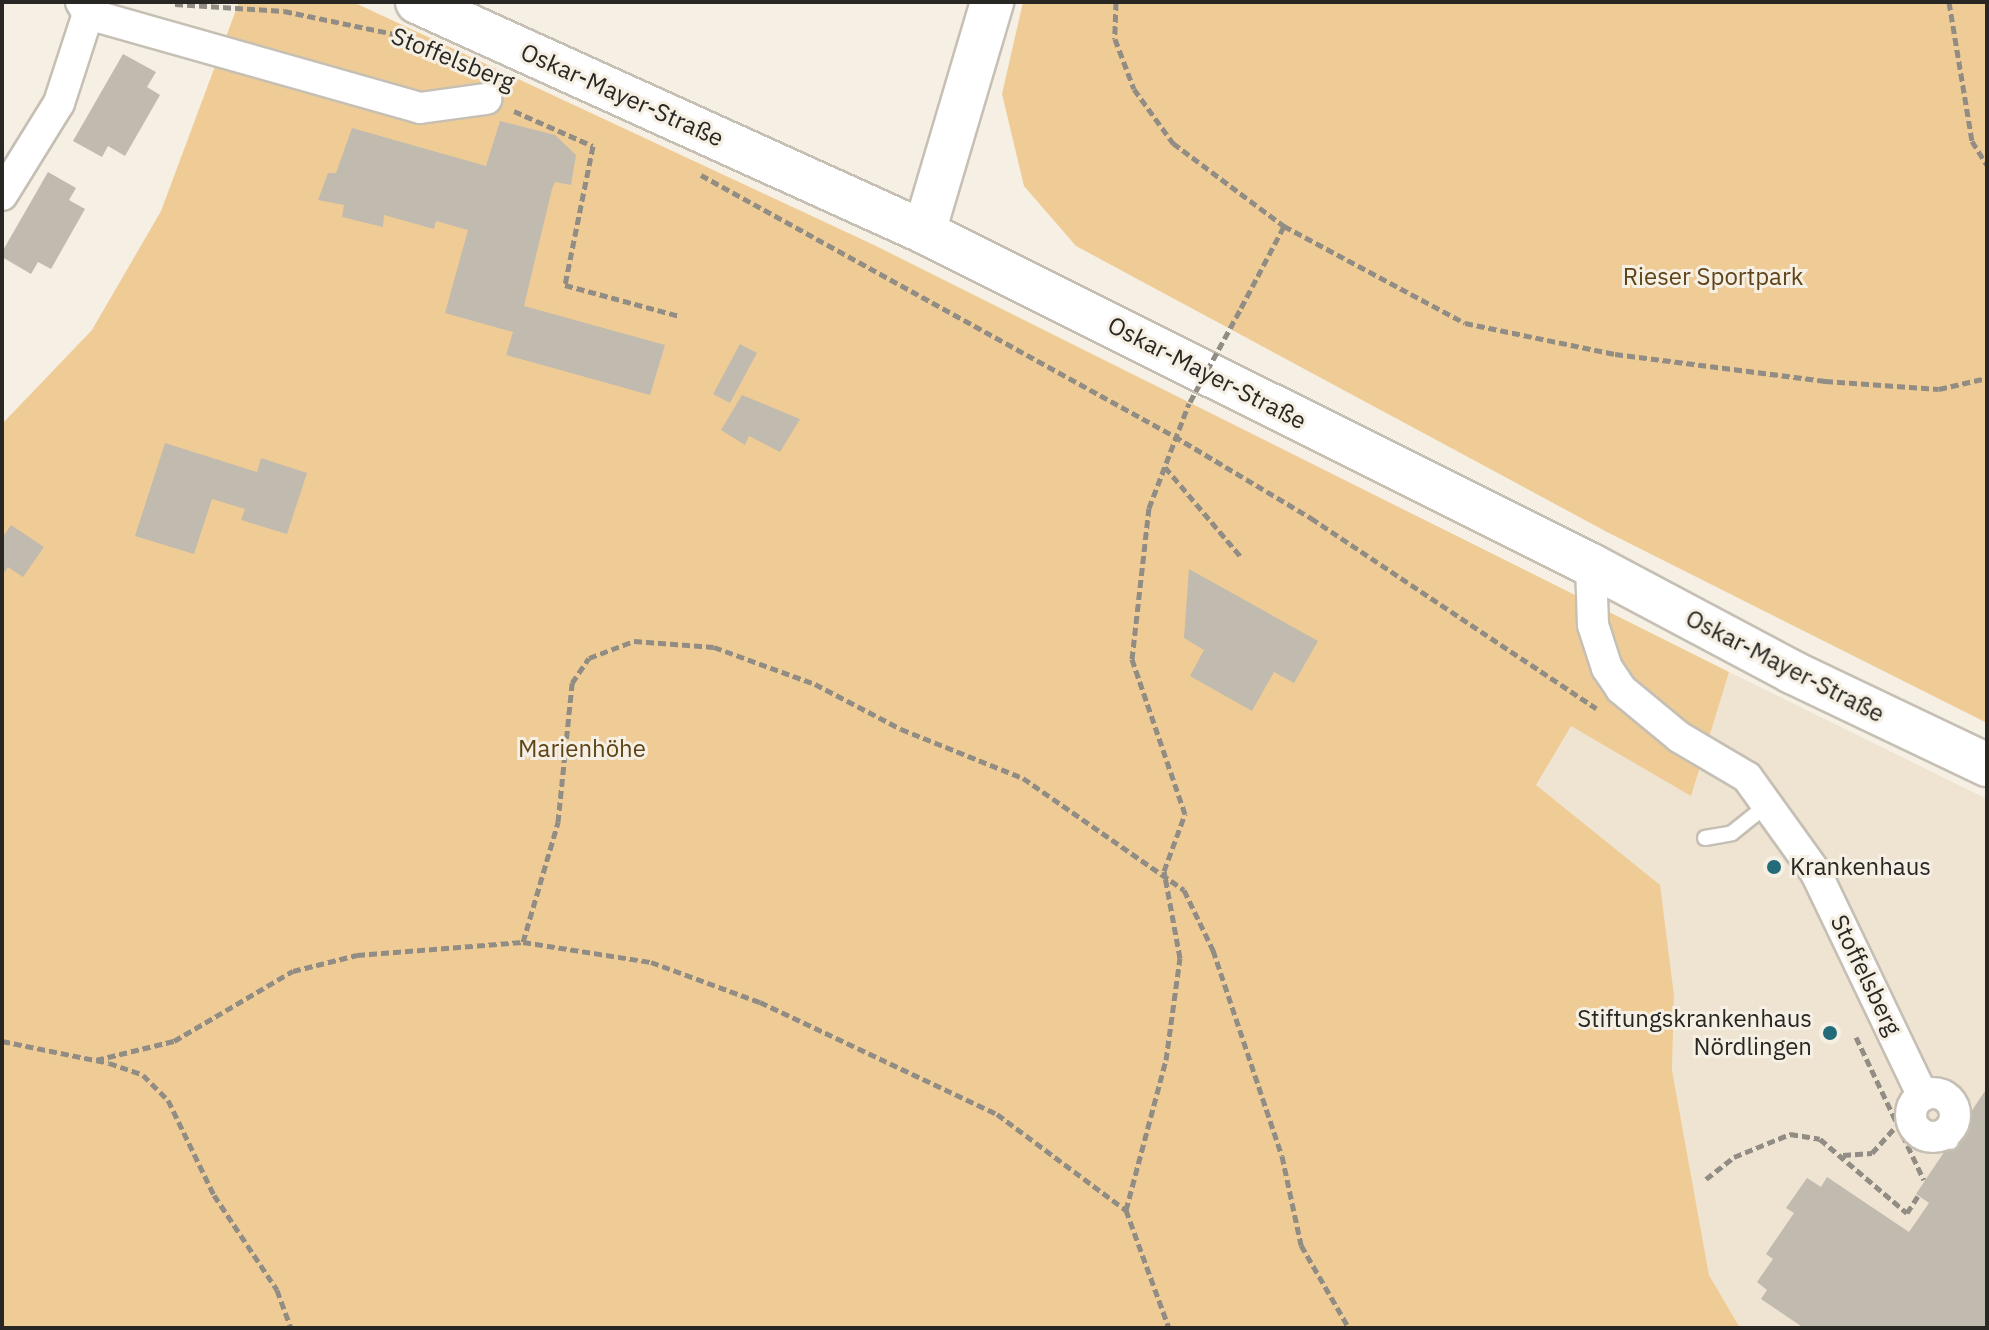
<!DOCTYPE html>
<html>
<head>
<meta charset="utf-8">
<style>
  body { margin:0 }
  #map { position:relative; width:1989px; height:1330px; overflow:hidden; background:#f6efe4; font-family:"IBM Plex Sans",sans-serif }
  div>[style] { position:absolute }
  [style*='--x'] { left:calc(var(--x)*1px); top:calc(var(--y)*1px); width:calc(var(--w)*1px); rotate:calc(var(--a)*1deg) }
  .built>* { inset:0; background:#efe3d1 }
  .green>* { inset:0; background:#efcc95 }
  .building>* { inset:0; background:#c1baaf }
  .path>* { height:5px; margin-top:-2.5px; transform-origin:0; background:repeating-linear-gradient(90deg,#918d85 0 8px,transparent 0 12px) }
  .roads { filter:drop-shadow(2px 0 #c6bfb4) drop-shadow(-2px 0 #c6bfb4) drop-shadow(0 2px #c6bfb4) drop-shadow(0 -2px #c6bfb4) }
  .lane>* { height:14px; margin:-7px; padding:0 7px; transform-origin:7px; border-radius:7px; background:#fff }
  .street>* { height:30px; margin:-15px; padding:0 15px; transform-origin:15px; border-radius:15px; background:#fff }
  .street>.ring { margin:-15px; padding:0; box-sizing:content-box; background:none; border:30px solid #fff; border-radius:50% }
  .secondary>* { height:42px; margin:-21px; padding:0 21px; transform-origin:21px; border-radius:21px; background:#fff }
  .path-bridge>* { height:5px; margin-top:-2.5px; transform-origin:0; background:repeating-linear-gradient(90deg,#918d85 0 8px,transparent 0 12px) }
  .dots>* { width:22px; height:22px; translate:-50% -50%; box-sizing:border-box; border:4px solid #f6efe4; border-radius:50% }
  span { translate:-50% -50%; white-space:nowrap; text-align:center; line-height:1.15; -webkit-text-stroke:6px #f6efe4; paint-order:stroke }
  .street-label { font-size:24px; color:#292723 }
  .park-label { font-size:24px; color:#5f4417 }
  .poi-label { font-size:24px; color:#292723 }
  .left { translate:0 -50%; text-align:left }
  .right { translate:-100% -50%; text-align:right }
  .frame { position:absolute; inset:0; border:4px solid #292723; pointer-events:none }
</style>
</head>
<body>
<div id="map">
  <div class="built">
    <i style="clip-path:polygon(1729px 672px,1987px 799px,1987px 1328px,1740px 1328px,1709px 1275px,1672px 1070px,1674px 996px,1536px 785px,1570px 726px,1707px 738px)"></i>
  </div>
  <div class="green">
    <i style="clip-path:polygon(239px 2px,353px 2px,874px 245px,1729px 672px,1691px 796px,1571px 726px,1536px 785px,1660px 885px,1674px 996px,1672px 1070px,1709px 1275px,1740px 1328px,2px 1328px,2px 424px,92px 330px,161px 211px)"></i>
    <i style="clip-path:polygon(1023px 2px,1987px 2px,1987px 723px,1607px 532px,1076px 246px,1024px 186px,1002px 94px)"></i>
  </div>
  <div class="building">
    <i style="clip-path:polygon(123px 54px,156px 72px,147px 87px,160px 95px,125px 156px,108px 146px,102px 157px,73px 141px)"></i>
    <i style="clip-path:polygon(500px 121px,555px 135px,576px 155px,571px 185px,555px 182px,552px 189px,524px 306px,665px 345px,650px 395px,506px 355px,513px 332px,445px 313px,468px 230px,436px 221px,434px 229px,384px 215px,383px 227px,342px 217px,344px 205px,318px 200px,328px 173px,336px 173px,352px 128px,486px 166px)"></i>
    <i style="clip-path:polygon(48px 172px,76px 188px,69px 200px,85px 209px,51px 269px,38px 262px,31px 274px,2px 257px,2px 252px)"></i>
    <i style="clip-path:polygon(740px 344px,757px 353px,730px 403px,713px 394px)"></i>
    <i style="clip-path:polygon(742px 395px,800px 419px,780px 452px,749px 436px,745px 445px,721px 430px)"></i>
    <i style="clip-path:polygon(165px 443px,257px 472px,261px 458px,307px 473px,287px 534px,241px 520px,245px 509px,212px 499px,194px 554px,135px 536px)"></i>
    <i style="clip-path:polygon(11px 525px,44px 547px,23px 577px,8px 567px,2px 576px,2px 538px)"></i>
    <i style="clip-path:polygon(1189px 569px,1318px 641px,1294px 683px,1274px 672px,1252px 711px,1190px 676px,1204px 650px,1184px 638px)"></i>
    <i style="clip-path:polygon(1987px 1088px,1987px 1328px,1804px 1328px,1761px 1299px,1767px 1290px,1757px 1282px,1773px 1259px,1766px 1254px,1794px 1213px,1786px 1208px,1807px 1178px,1821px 1187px,1827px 1177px,1909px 1232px,1929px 1203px,1916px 1194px)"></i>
  </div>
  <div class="path">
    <i style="--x:1116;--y:2;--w:37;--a:92"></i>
    <i style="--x:1115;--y:39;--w:53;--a:69.2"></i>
    <i style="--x:1134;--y:89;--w:67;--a:54.2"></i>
    <i style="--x:1173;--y:143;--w:139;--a:36.8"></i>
    <i style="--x:1284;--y:226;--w:205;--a:28.2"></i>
    <i style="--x:1465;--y:323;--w:153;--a:11.7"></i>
    <i style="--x:1615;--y:354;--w:212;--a:7.3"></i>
    <i style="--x:1825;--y:381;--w:114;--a:4"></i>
    <i style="--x:1939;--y:389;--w:49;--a:-12.9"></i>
    <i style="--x:1949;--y:2;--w:141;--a:80.6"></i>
    <i style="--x:1972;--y:141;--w:28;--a:58"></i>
    <i style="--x:175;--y:4;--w:109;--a:3.7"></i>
    <i style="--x:284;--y:11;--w:117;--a:11.8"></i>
    <i style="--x:514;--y:111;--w:86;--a:23.9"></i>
    <i style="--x:593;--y:146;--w:142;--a:101.4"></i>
    <i style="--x:565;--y:285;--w:118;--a:15.2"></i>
    <i style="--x:701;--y:175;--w:540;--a:28.89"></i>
    <i style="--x:1174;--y:436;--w:160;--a:30.9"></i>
    <i style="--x:1311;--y:518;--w:343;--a:33.7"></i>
    <i style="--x:1241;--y:308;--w:93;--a:-62.3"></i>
    <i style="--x:1165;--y:467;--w:119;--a:49.8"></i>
    <i style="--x:523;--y:942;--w:125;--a:-73.7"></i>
    <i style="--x:558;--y:822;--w:140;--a:-84.2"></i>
    <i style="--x:572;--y:683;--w:30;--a:-56"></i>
    <i style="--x:589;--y:658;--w:48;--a:-20.7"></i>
    <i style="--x:634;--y:641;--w:80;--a:4.3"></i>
    <i style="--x:714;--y:647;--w:108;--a:20.1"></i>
    <i style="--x:815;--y:684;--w:97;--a:27.6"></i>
    <i style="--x:901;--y:729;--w:131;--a:21.9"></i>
    <i style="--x:1023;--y:778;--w:196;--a:34.8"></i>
    <i style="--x:1184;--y:890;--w:67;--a:64.2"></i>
    <i style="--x:1213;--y:950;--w:217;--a:71.5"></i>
    <i style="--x:1282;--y:1156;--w:91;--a:77.9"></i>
    <i style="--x:1301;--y:1245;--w:96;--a:60"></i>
    <i style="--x:1856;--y:1037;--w:158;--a:64.6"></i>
    <i style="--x:2;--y:1041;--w:109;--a:11.6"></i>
    <i style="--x:109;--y:1063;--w:36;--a:19"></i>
    <i style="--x:143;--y:1075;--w:35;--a:45"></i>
    <i style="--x:168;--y:1100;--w:106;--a:64.2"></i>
    <i style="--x:214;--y:1195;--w:114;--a:56.4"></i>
    <i style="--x:277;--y:1290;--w:40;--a:69.8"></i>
    <i style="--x:96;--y:1060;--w:80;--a:-13.7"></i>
    <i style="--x:174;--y:1041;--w:138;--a:-30.5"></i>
    <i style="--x:293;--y:971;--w:66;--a:-14"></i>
    <i style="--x:357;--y:955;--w:167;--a:-4.5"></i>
    <i style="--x:523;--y:942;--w:130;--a:8.9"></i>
    <i style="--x:651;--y:962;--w:116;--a:20.2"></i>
    <i style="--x:760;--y:1002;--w:262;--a:25.3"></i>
    <i style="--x:997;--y:1114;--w:161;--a:36.7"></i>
    <i style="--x:1126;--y:1210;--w:126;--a:70"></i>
    <i style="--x:1843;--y:1155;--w:29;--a:-4"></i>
    <i style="--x:1872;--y:1153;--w:36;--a:-48"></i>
    <i style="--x:1706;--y:1179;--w:36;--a:-38"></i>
    <i style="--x:1734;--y:1157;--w:61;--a:-22.3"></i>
    <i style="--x:1790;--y:1134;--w:30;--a:9"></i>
    <i style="--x:1820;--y:1139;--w:114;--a:40.4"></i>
    <i style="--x:1907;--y:1213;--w:20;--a:-57"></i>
    <i style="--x:1126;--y:1210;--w:155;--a:-75.1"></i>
    <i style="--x:1166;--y:1060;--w:103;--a:-82.2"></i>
    <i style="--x:1180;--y:958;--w:88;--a:-100.4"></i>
    <i style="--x:1164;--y:871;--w:61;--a:-69.8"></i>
    <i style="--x:1185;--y:814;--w:164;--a:-108.9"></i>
    <i style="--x:1132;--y:659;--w:152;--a:-83.6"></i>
    <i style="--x:1149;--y:508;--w:112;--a:-69.1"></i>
  </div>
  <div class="roads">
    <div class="lane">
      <i style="--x:1705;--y:838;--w:27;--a:-10"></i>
      <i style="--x:1732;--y:833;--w:45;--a:-38.7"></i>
      <i style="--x:1945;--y:1135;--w:9;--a:49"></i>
    </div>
    <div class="street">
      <i style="--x:88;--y:14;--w:345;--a:15.8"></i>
      <i style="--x:420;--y:108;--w:67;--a:-7.8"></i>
      <i style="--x:2;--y:195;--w:108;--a:-58.2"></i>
      <i style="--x:59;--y:103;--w:94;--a:-72"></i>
      <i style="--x:88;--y:14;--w:14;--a:-120"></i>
      <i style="--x:1591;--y:565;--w:60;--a:88.1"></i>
      <i style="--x:1593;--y:625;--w:45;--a:72"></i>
      <i style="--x:1607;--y:668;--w:25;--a:56"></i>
      <i style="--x:1621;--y:689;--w:75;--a:39.6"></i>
      <i style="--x:1679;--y:737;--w:79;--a:30.5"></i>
      <i style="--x:1747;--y:777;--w:118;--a:54.3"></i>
      <i style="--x:1816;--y:873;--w:247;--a:64.4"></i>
      <i class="ring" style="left:1911px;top:1093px;width:14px;height:14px"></i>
    </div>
    <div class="secondary">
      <i style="--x:417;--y:2;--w:557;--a:24.4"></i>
      <i style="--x:924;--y:232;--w:746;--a:26.53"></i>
      <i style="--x:1591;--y:565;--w:228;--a:28"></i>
      <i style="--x:1792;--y:672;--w:216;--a:25.5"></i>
      <i style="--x:924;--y:232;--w:240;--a:-73.5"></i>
    </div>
  </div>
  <div class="path-bridge">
    <i style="--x:1190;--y:402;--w:107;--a:-61.5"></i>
  </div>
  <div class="dots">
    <i style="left:1774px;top:867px;background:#236b78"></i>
    <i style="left:1830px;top:1033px;background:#236b78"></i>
  </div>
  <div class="street-label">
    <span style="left:453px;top:59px;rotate:22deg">Stoffelsberg</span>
    <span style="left:622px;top:95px;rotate:24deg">Oskar-Mayer-Straße</span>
    <span style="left:1207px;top:373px;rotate:27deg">Oskar-Mayer-Straße</span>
    <span style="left:1785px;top:666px;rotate:27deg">Oskar-Mayer-Straße</span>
    <span style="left:1866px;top:975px;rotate:64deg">Stoffelsberg</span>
  </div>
  <div class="park-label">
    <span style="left:1713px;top:277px">Rieser Sportpark</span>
    <span style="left:582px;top:749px">Marienhöhe</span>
  </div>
  <div class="poi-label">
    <span class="left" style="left:1790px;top:867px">Krankenhaus</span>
    <span class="right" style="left:1812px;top:1033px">Stiftungskrankenhaus<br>Nördlingen</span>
  </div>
  <div class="frame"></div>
</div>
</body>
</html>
